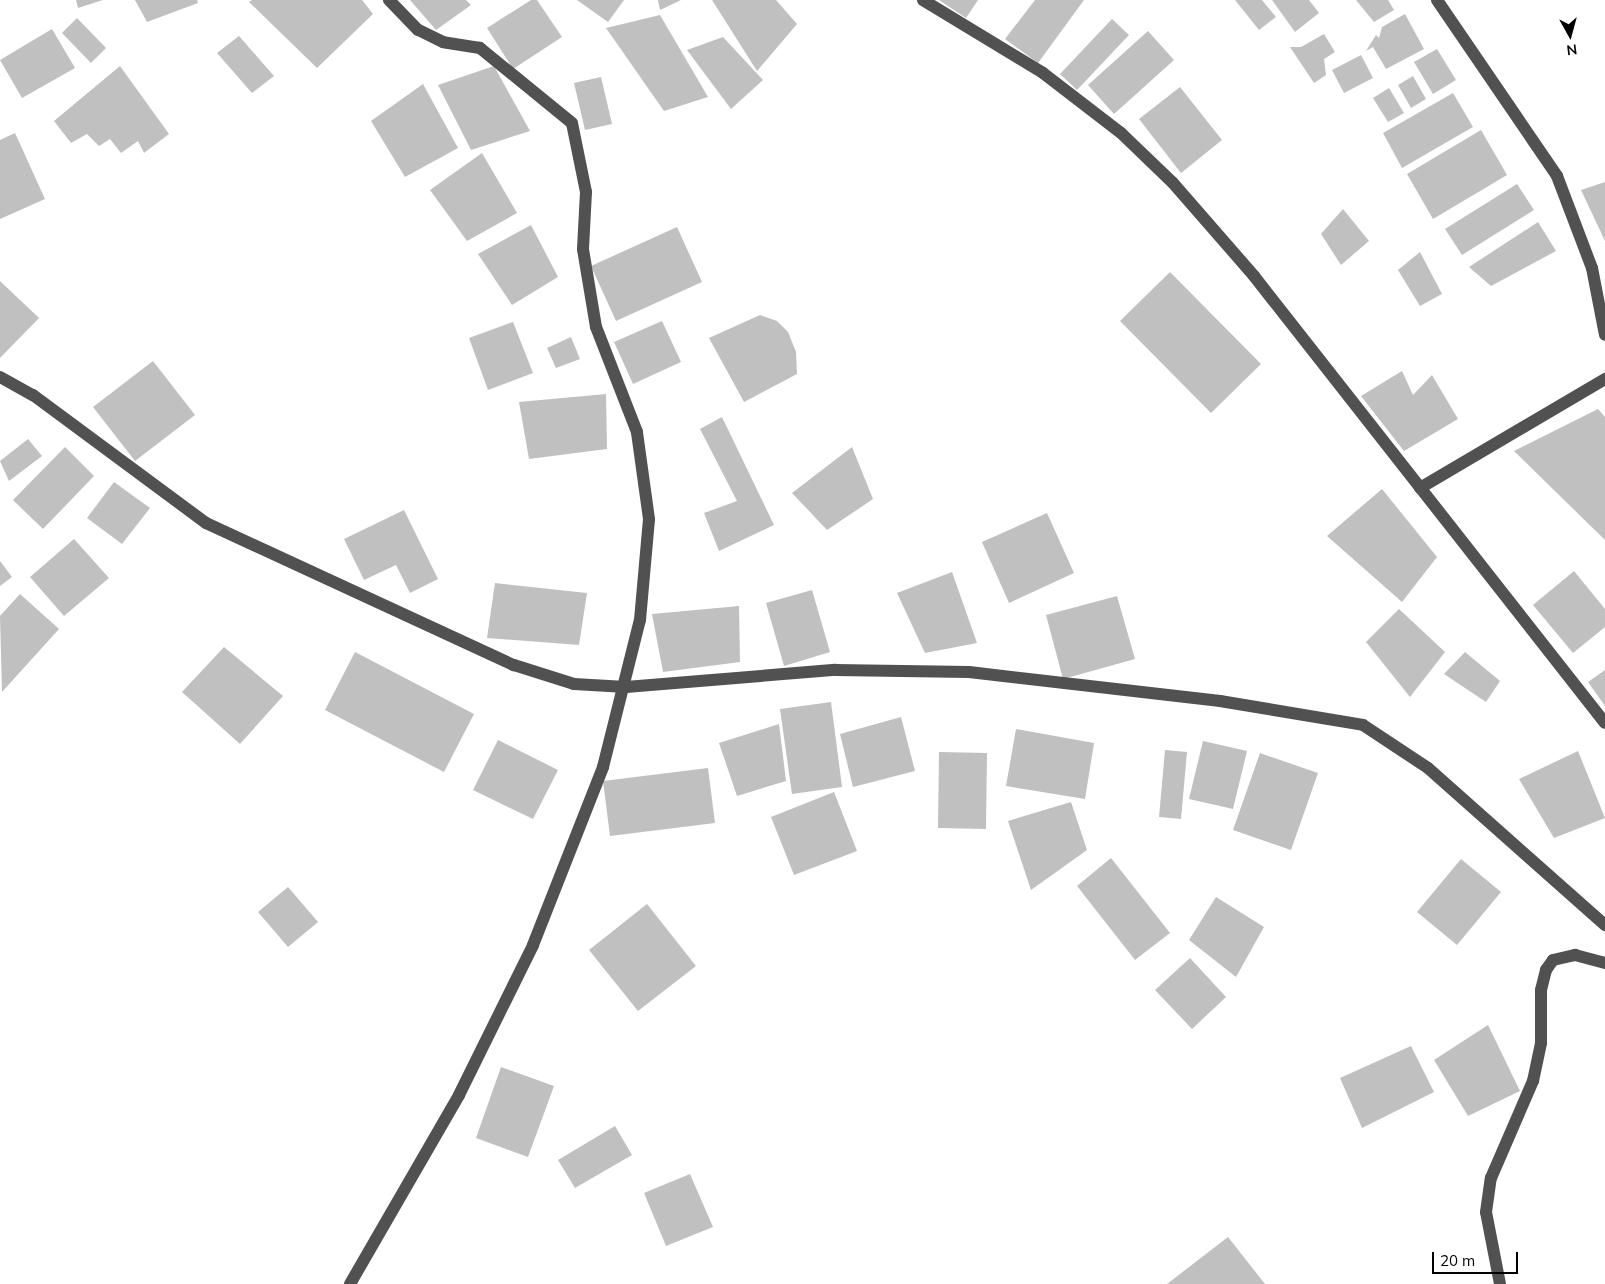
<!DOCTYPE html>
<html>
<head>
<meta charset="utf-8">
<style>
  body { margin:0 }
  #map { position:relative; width:1605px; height:1284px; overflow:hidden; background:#fff; font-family:Mulish,sans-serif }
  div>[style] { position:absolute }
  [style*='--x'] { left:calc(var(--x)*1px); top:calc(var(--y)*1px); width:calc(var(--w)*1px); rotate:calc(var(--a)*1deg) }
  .building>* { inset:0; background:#c0c0c0 }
  .minor>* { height:12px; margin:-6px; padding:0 6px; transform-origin:6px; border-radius:6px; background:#515151 }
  span { translate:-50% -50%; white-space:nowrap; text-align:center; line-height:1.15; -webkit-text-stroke:4px #fff; paint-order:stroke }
  .north { position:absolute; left:1545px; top:10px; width:50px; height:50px; -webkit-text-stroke:4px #fff; paint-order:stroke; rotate:173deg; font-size:14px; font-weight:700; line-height:20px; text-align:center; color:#000 }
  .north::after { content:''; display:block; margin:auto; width:18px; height:22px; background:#000; clip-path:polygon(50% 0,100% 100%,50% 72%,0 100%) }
  .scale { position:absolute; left:1432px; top:1252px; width:86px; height:22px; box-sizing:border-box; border:2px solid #000; border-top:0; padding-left:6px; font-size:15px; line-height:18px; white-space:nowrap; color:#000; -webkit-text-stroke:4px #fff; paint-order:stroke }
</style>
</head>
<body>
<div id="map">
  <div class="building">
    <i style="clip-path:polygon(76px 0,103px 0,78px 8px)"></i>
    <i style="clip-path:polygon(135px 0,197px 0,198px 3px,147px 22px)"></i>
    <i style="clip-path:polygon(252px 0,362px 0,373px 14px,317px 68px,249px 2px)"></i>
    <i style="clip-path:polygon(410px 0,466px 0,471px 5px,436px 30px)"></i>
    <i style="clip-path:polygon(531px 0,537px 0,562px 37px,513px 69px,487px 28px)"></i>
    <i style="clip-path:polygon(577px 0,624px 0,608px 22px)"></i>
    <i style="clip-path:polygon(658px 0,681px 0,660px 10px)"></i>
    <i style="clip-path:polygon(712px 0,776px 0,797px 24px,757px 71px)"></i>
    <i style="clip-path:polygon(939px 0,978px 0,966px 18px)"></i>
    <i style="clip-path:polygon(1035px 0,1084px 0,1038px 63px,1005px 39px)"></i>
    <i style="clip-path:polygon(1235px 0,1262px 0,1276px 17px,1259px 30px)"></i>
    <i style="clip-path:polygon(1272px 0,1309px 0,1319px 13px,1295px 32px)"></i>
    <i style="clip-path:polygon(1356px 0,1388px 0,1394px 10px,1374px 22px)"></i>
    <i style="clip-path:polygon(1405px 14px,1424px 49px,1386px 69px,1373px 47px,1366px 51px,1376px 35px,1379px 38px,1382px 27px)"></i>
    <i style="clip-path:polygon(660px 15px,708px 97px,664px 111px,606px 28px)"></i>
    <i style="clip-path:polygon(77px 18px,106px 48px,91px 63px,62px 33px)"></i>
    <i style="clip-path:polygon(1112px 19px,1129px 35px,1077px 90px,1060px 74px)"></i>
    <i style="clip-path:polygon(52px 29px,75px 68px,22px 98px,0 60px)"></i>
    <i style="clip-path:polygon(1148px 31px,1174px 60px,1114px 114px,1088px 85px)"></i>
    <i style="clip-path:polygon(1324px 34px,1335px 52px,1324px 59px,1326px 75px,1314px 83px,1290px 47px,1301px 47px)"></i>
    <i style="clip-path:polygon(239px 36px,274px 76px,252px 93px,217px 53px)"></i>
    <i style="clip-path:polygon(723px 37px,763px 80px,731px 109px,687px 50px)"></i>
    <i style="clip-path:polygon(1437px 49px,1456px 80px,1433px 94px,1414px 62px)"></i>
    <i style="clip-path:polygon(1361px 55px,1373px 78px,1344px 93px,1332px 70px)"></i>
    <i style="clip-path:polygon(120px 66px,169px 134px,144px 153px,138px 141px,121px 153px,110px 139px,99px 146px,87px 134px,71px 143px,54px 121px)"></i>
    <i style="clip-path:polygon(494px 66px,530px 131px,471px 150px,438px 85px)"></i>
    <i style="clip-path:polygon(1413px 76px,1426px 99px,1411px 108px,1398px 85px)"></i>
    <i style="clip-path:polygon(601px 77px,612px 124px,585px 130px,574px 83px)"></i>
    <i style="clip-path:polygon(423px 84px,458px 148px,405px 177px,371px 121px)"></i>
    <i style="clip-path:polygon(1180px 87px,1222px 140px,1181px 173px,1139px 119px)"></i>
    <i style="clip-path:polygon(1389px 88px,1404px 113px,1388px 122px,1373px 98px)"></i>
    <i style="clip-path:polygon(1453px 93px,1473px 127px,1402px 168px,1383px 133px)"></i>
    <i style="clip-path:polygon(1481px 130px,1507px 175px,1433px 219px,1407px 174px)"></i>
    <i style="clip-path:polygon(15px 133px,45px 199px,0 219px,0 140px)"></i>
    <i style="clip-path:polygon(482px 153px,517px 213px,467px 241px,430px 190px)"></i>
    <i style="clip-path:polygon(1605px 182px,1605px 241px,1581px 190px)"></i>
    <i style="clip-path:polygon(1517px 184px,1534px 210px,1462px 255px,1445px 229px)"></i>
    <i style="clip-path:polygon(1343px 209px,1369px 241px,1341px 265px,1321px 234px)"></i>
    <i style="clip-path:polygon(1538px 222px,1556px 251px,1491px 286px,1469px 267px)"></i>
    <i style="clip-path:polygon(531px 225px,558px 277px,512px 305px,478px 254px)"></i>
    <i style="clip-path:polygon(677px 227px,702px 282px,616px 321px,591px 266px)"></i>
    <i style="clip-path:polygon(1420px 252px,1442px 294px,1420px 306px,1398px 270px)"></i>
    <i style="clip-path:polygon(1170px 272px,1261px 364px,1211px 413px,1120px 321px)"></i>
    <i style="clip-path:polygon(0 281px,39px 318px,0 358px)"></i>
    <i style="clip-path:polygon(760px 315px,777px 321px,788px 332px,796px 352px,797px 374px,744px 402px,709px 338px)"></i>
    <i style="clip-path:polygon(662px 321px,681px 362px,633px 384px,614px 342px)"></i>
    <i style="clip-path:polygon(513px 322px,533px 373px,488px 390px,469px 338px)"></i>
    <i style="clip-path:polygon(571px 337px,580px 359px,556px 368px,547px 348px)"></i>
    <i style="clip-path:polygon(153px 361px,195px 415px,135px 461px,93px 407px)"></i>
    <i style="clip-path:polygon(1402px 371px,1413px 395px,1432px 375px,1458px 419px,1404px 451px,1361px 396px)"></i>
    <i style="clip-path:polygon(606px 394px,607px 449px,529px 459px,519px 402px)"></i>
    <i style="clip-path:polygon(1598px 409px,1605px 417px,1605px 540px,1514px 451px)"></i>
    <i style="clip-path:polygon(722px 417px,774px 525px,719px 551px,704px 513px,737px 501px,700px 429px)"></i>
    <i style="clip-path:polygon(28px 439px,42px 456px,9px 481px,0 461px)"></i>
    <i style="clip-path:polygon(65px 447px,94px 476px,43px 529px,13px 500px)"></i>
    <i style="clip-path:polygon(852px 447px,873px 499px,827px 530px,792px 493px)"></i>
    <i style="clip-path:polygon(114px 482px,150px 508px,122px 544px,87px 518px)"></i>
    <i style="clip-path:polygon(1382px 489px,1437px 557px,1402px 602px,1327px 536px)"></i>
    <i style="clip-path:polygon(404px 510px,438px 579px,410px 593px,396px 565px,364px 580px,344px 539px)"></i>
    <i style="clip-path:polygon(1047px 513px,1074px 573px,1009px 603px,982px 542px)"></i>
    <i style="clip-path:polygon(74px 539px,109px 578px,64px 616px,30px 577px)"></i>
    <i style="clip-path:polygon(0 561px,12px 577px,0 586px)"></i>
    <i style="clip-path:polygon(1574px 571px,1605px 609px,1605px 627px,1573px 653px,1533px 605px)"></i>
    <i style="clip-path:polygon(952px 572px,977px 643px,925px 653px,897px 593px)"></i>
    <i style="clip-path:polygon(495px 583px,587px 593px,579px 645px,487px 638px)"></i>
    <i style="clip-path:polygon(812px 590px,830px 652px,784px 666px,766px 603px)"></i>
    <i style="clip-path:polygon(20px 594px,59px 629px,2px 692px,0 616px)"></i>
    <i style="clip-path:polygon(1117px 596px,1135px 659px,1063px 679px,1046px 615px)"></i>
    <i style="clip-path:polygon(739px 606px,740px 662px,663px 672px,652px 614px)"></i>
    <i style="clip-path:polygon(1399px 609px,1445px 652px,1410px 697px,1366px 642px)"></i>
    <i style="clip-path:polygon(224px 647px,283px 696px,240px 744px,182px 692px)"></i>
    <i style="clip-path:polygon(355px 652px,474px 714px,444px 772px,325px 710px)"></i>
    <i style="clip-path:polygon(1465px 652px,1500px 681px,1486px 702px,1444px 674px)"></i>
    <i style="clip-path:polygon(1605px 670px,1605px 706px,1588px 682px)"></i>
    <i style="clip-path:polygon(831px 702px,842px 787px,792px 794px,780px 709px)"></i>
    <i style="clip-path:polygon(901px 717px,915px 771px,853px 787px,840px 734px)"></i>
    <i style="clip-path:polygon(779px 724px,786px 781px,737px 796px,719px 743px)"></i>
    <i style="clip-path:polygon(1016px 729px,1094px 743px,1085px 799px,1006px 786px)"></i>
    <i style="clip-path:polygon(498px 740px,558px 770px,533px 819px,473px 790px)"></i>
    <i style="clip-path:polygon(1203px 741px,1247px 751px,1233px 809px,1189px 799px)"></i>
    <i style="clip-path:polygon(1165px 750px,1187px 752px,1181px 819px,1159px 817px)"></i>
    <i style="clip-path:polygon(1578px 751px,1605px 818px,1554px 838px,1519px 779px)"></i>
    <i style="clip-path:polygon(939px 752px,987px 753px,986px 829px,938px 828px)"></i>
    <i style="clip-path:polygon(1260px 753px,1318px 773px,1291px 850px,1233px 830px)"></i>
    <i style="clip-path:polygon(708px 768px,715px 823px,610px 836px,603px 781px)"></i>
    <i style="clip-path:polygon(834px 792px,857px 851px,794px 875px,771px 817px)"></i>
    <i style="clip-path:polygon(1071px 802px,1087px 850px,1031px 890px,1008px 821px)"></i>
    <i style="clip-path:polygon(1111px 858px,1170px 933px,1135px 960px,1077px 886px)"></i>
    <i style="clip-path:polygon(1461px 859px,1501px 892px,1457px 945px,1417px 912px)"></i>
    <i style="clip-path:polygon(288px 887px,318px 922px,288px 947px,258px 912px)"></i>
    <i style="clip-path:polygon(1216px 897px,1264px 927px,1236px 977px,1189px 940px)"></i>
    <i style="clip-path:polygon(647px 904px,696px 966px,638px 1011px,589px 950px)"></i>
    <i style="clip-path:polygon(1190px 958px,1226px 997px,1192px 1029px,1155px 990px)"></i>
    <i style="clip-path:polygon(1488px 1025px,1520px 1091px,1468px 1116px,1434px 1060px)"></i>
    <i style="clip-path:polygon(1411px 1046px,1434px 1092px,1362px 1128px,1340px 1078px)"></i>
    <i style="clip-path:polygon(501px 1067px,554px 1086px,528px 1157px,476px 1138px)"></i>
    <i style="clip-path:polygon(615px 1126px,632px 1155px,575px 1188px,558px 1160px)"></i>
    <i style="clip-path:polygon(690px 1174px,713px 1227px,666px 1246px,644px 1193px)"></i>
    <i style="clip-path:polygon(1228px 1237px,1265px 1284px,1167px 1284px)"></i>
  </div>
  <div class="minor">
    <i style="--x:923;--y:0;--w:140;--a:31.3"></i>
    <i style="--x:1043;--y:73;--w:98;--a:37.6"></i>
    <i style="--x:1121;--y:133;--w:72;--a:43.9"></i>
    <i style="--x:1173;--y:183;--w:123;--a:48.9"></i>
    <i style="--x:1254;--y:276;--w:568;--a:51.86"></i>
    <i style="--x:1437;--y:0;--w:213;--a:55.7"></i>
    <i style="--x:1557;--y:176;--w:98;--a:69.2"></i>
    <i style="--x:1592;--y:268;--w:68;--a:79"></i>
    <i style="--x:0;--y:377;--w:38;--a:29"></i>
    <i style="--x:33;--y:395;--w:215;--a:36.5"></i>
    <i style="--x:206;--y:523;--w:339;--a:24.8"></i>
    <i style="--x:514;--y:665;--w:63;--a:17.6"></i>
    <i style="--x:574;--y:684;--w:52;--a:3.3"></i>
    <i style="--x:626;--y:687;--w:210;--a:-4.7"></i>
    <i style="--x:835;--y:670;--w:134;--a:0.9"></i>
    <i style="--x:969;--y:672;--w:253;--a:6.6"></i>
    <i style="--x:1220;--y:701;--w:145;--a:9.5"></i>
    <i style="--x:1363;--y:725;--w:78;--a:33.5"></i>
    <i style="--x:1428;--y:768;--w:237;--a:41.6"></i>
    <i style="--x:1420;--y:488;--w:215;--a:-30.5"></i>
    <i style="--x:350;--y:1284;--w:218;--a:-60"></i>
    <i style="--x:459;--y:1095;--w:167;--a:-63.7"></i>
    <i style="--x:533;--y:945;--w:191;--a:-68.5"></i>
    <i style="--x:603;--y:767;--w:152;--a:-75.9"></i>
    <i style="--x:640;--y:620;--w:101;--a:-84.9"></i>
    <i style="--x:649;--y:519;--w:88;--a:-97.9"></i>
    <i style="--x:637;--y:432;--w:113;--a:-111.3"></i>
    <i style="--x:596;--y:327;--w:79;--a:-99.5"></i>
    <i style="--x:583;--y:249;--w:57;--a:-87"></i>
    <i style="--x:586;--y:192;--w:70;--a:-101.5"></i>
    <i style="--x:572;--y:123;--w:119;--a:-140.8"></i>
    <i style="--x:480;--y:48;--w:37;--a:-171"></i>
    <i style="--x:443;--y:42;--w:28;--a:-154"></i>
    <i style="--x:418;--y:30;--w:42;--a:-134"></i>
    <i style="--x:1500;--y:1284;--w:73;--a:-101"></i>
    <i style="--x:1486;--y:1212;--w:34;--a:-82"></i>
    <i style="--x:1491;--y:1178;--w:106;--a:-66.6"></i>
    <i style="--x:1533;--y:1081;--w:39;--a:-78"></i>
    <i style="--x:1541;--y:1043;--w:53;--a:-90"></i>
    <i style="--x:1541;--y:990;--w:21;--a:-76"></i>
    <i style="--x:1546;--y:970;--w:12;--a:-55"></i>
    <i style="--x:1553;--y:960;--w:23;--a:-13"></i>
    <i style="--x:1575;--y:955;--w:31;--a:15"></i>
  </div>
  <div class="north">N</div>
  <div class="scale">20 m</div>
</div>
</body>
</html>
